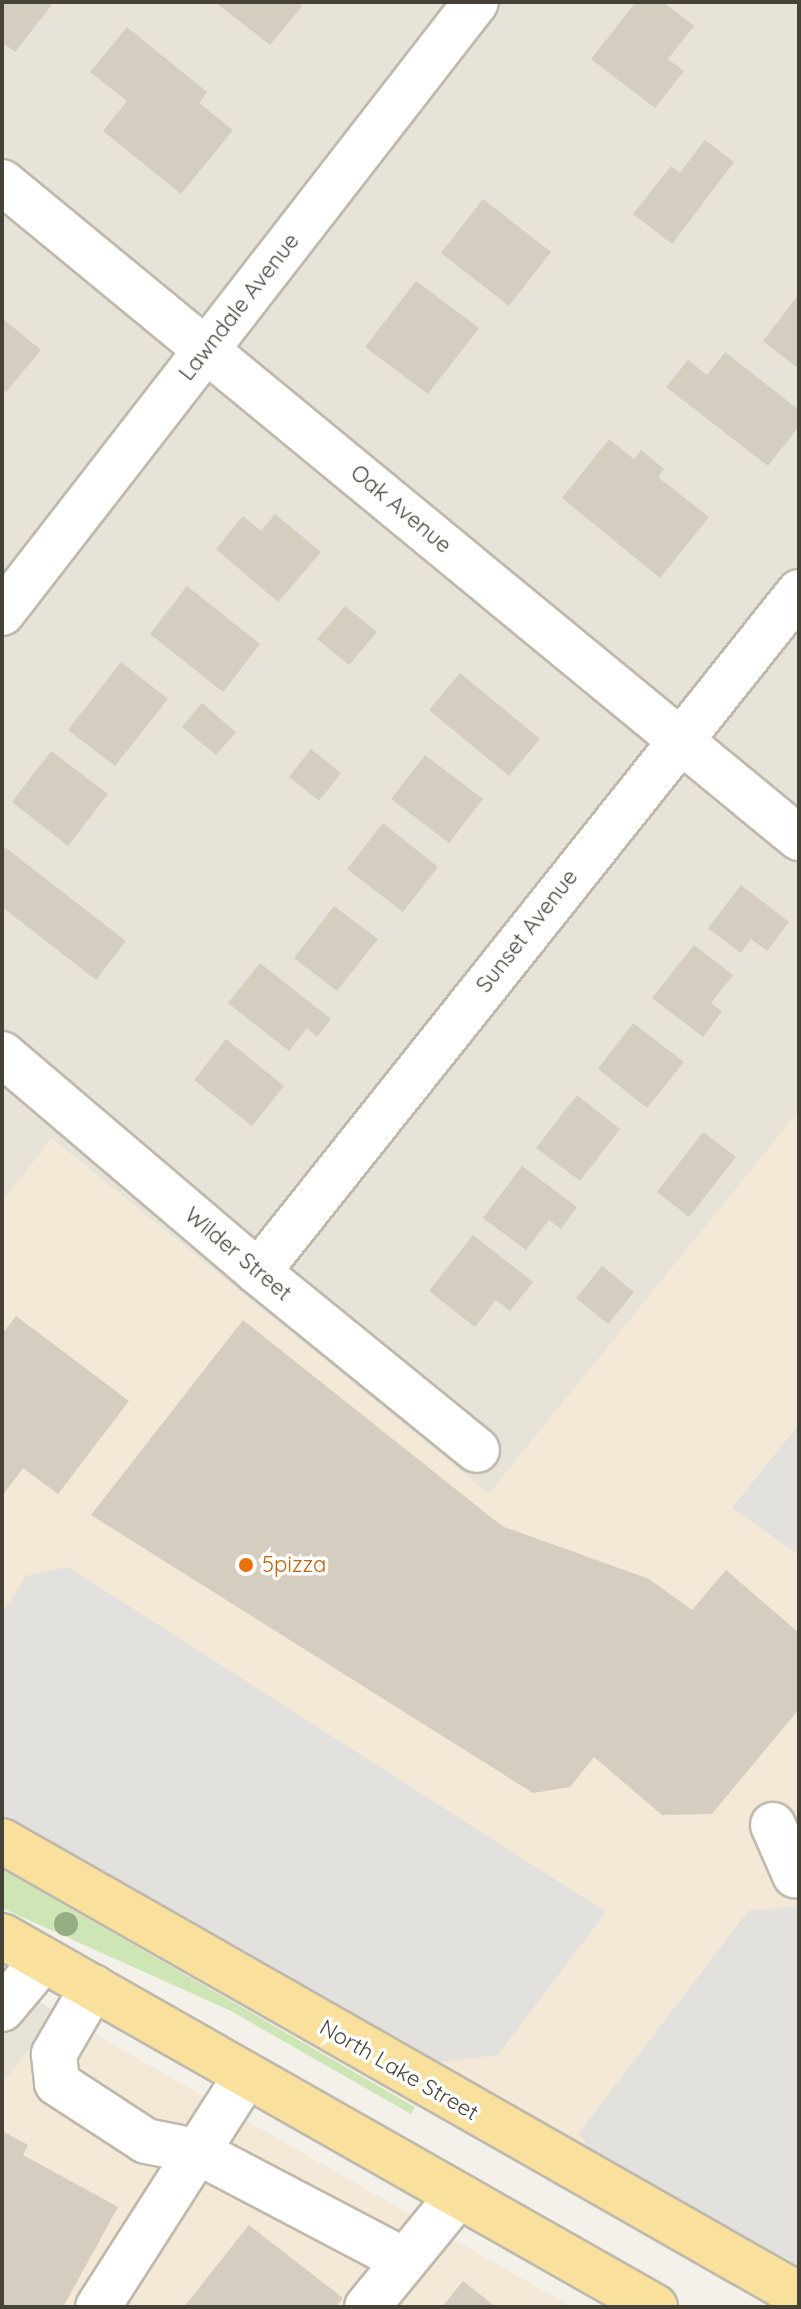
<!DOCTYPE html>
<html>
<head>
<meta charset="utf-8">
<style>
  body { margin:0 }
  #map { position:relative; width:801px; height:2309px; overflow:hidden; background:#f4f1ea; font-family:Quicksand,sans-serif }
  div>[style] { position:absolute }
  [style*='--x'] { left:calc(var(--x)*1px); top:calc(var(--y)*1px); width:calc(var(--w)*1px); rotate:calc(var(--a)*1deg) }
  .residential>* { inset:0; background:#e8e3d8 }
  .commercial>* { inset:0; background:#f4e8d6 }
  .green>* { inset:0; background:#cee6b5 }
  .parking>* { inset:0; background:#e3e1de }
  .building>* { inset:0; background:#d5cdbf }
  .roads { filter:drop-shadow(2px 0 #bfb9ac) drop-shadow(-2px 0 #bfb9ac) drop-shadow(0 2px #bfb9ac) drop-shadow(0 -2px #bfb9ac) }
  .minor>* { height:44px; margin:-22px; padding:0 22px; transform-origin:22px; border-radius:22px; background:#fff }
  .major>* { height:44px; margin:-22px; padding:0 22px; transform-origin:22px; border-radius:22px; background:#f9e19d }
  .trees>* { width:24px; height:24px; margin:-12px; border-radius:50%; background:#95ae83 }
  .dots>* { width:22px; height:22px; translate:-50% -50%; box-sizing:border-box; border:4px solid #fff; border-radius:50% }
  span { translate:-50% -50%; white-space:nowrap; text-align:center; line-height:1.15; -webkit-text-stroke:7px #fff; paint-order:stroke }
  .street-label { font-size:22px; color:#474238 }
  .food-label { font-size:22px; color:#c56008 }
  .left { translate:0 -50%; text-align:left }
  .frame { position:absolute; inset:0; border:4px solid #474238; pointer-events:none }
</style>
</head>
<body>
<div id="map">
  <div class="residential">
    <i style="clip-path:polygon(2px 2px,799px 2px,799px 1111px,489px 1494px,52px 1139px,2px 1202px)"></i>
    <i style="clip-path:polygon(2px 1980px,58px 2013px,2px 2084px)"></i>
  </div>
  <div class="commercial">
    <i style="clip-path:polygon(799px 1111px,799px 2277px,2px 1829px,2px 1202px,51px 1139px,489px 1494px)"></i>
    <i style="clip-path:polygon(58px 2013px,572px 2307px,2px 2307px,2px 2084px)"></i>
  </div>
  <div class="green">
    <i style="clip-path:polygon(2px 1869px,415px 2107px,411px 2114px,231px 2011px,2px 1908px)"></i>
  </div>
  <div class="parking">
    <i style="clip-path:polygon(799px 1424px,799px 1555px,732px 1508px)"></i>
    <i style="clip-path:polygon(68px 1567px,606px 1912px,498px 2055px,432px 2063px,2px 1818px,2px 1614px,26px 1576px)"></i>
    <i style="clip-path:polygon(799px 1906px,799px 2275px,597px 2160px,579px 2133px,748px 1911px)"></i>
  </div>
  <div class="building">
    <i style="clip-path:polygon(2px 2px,54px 2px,15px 52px,2px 42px)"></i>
    <i style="clip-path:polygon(215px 2px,296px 2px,302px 6px,270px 45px)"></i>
    <i style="clip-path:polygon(636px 2px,663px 2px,694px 26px,668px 59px,684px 71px,655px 108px,591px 59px)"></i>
    <i style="clip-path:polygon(127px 27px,207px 92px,199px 103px,233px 130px,181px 194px,103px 131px,127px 101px,90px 72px)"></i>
    <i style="clip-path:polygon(705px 140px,734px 162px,672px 244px,633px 214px,671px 166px,680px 173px)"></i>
    <i style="clip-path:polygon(483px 199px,551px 252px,509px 306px,441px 253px)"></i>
    <i style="clip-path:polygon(416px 281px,479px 328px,428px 394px,365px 347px)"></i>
    <i style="clip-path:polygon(799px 294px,799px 369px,763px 341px)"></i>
    <i style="clip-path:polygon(2px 318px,41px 350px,6px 392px,2px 389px)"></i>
    <i style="clip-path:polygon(725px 352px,799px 410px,799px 426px,768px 466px,666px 387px,688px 360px,707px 375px)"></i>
    <i style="clip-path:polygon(609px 439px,634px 459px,641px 450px,664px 469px,658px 477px,709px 517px,660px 578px,562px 498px)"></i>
    <i style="clip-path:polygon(275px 514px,321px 552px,278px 602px,216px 549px,243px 516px,261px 531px)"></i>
    <i style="clip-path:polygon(187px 586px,260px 644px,223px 692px,150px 634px)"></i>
    <i style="clip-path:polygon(345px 606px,377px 632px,349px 665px,317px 639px)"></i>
    <i style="clip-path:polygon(121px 662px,168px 699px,115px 766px,68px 730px)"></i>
    <i style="clip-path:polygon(460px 673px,540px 739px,509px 776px,429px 710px)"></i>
    <i style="clip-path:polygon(202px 703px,236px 732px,216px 755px,182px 727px)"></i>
    <i style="clip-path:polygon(311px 749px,341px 773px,319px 801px,289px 777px)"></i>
    <i style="clip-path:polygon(51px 751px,108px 794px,68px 846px,12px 802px)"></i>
    <i style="clip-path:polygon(425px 755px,483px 799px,449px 843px,391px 799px)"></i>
    <i style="clip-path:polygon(383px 823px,438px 867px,403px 912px,347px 869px)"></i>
    <i style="clip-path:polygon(2px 845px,126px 941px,96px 980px,2px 907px)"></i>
    <i style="clip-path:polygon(741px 885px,789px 922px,767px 951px,751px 939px,741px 953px,708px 928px)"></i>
    <i style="clip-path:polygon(334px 906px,378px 939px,337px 991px,294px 958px)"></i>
    <i style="clip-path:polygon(694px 945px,733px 975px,711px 1003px,722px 1011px,703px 1037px,652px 998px)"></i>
    <i style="clip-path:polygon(260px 963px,331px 1019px,317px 1037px,307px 1028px,289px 1051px,228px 1003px)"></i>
    <i style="clip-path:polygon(633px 1023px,684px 1062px,647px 1108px,598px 1069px)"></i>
    <i style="clip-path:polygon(226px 1039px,284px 1086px,252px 1126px,194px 1080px)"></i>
    <i style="clip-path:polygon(577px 1095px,620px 1129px,580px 1181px,536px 1148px)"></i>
    <i style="clip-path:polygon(703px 1132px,736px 1157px,689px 1217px,657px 1192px)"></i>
    <i style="clip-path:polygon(522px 1166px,577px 1207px,561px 1229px,549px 1220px,526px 1250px,483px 1218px)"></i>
    <i style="clip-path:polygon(473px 1235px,533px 1282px,510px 1311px,496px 1300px,475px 1327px,429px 1291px)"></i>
    <i style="clip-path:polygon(602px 1266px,634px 1292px,608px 1324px,576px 1298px)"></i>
    <i style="clip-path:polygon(16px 1316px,129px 1401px,58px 1494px,23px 1468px,2px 1496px,2px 1334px)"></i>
    <i style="clip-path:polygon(243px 1320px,502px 1526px,649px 1579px,692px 1610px,726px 1570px,799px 1633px,799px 1709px,712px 1814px,662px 1815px,594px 1757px,570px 1787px,533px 1793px,91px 1515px)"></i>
    <i style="clip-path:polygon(4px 2132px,28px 2145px,23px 2155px,118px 2207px,63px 2307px,2px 2307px)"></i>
    <i style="clip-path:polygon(249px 2225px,343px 2298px,335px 2307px,184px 2307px)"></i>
    <i style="clip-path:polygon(463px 2281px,496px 2307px,442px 2307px)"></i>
  </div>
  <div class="roads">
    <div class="minor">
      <i style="--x:2;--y:182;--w:1032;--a:39.46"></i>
      <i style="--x:2;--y:613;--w:773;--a:-52.2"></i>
      <i style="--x:2;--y:1054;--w:336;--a:40.4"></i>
      <i style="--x:258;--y:1272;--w:282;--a:39.1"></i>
      <i style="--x:258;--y:1272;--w:869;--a:-51.49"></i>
      <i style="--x:773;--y:1825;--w:55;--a:66.3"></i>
      <i style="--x:93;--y:1987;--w:78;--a:120.2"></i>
      <i style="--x:54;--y:2054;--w:29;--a:84"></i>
      <i style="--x:57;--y:2083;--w:106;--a:33.1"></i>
      <i style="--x:146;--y:2141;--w:51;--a:11.3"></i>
      <i style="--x:196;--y:2151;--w:235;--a:27.7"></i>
      <i style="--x:2;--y:2009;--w:64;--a:-50.1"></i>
      <i style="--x:98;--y:2307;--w:274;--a:-57.4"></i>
      <i style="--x:367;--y:2307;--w:144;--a:-50.7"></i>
    </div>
    <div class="major">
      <i style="--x:2;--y:1841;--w:917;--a:29.67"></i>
      <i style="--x:2;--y:1936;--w:751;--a:29.6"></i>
    </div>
  </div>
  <div class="trees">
    <i style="left:66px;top:1924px"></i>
  </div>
  <div class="dots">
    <i style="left:246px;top:1565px;background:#e8710a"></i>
  </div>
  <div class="street-label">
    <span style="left:239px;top:307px;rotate:-52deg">Lawndale Avenue</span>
    <span style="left:401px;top:509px;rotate:40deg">Oak Avenue</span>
    <span style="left:527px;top:931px;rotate:-52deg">Sunset Avenue</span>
    <span style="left:238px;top:1254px;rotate:40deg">Wilder Street</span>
    <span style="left:399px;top:2070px;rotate:30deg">North Lake Street</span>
  </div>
  <div class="food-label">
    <span class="left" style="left:262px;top:1565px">5pizza</span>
  </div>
  <div class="frame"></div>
</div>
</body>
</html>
